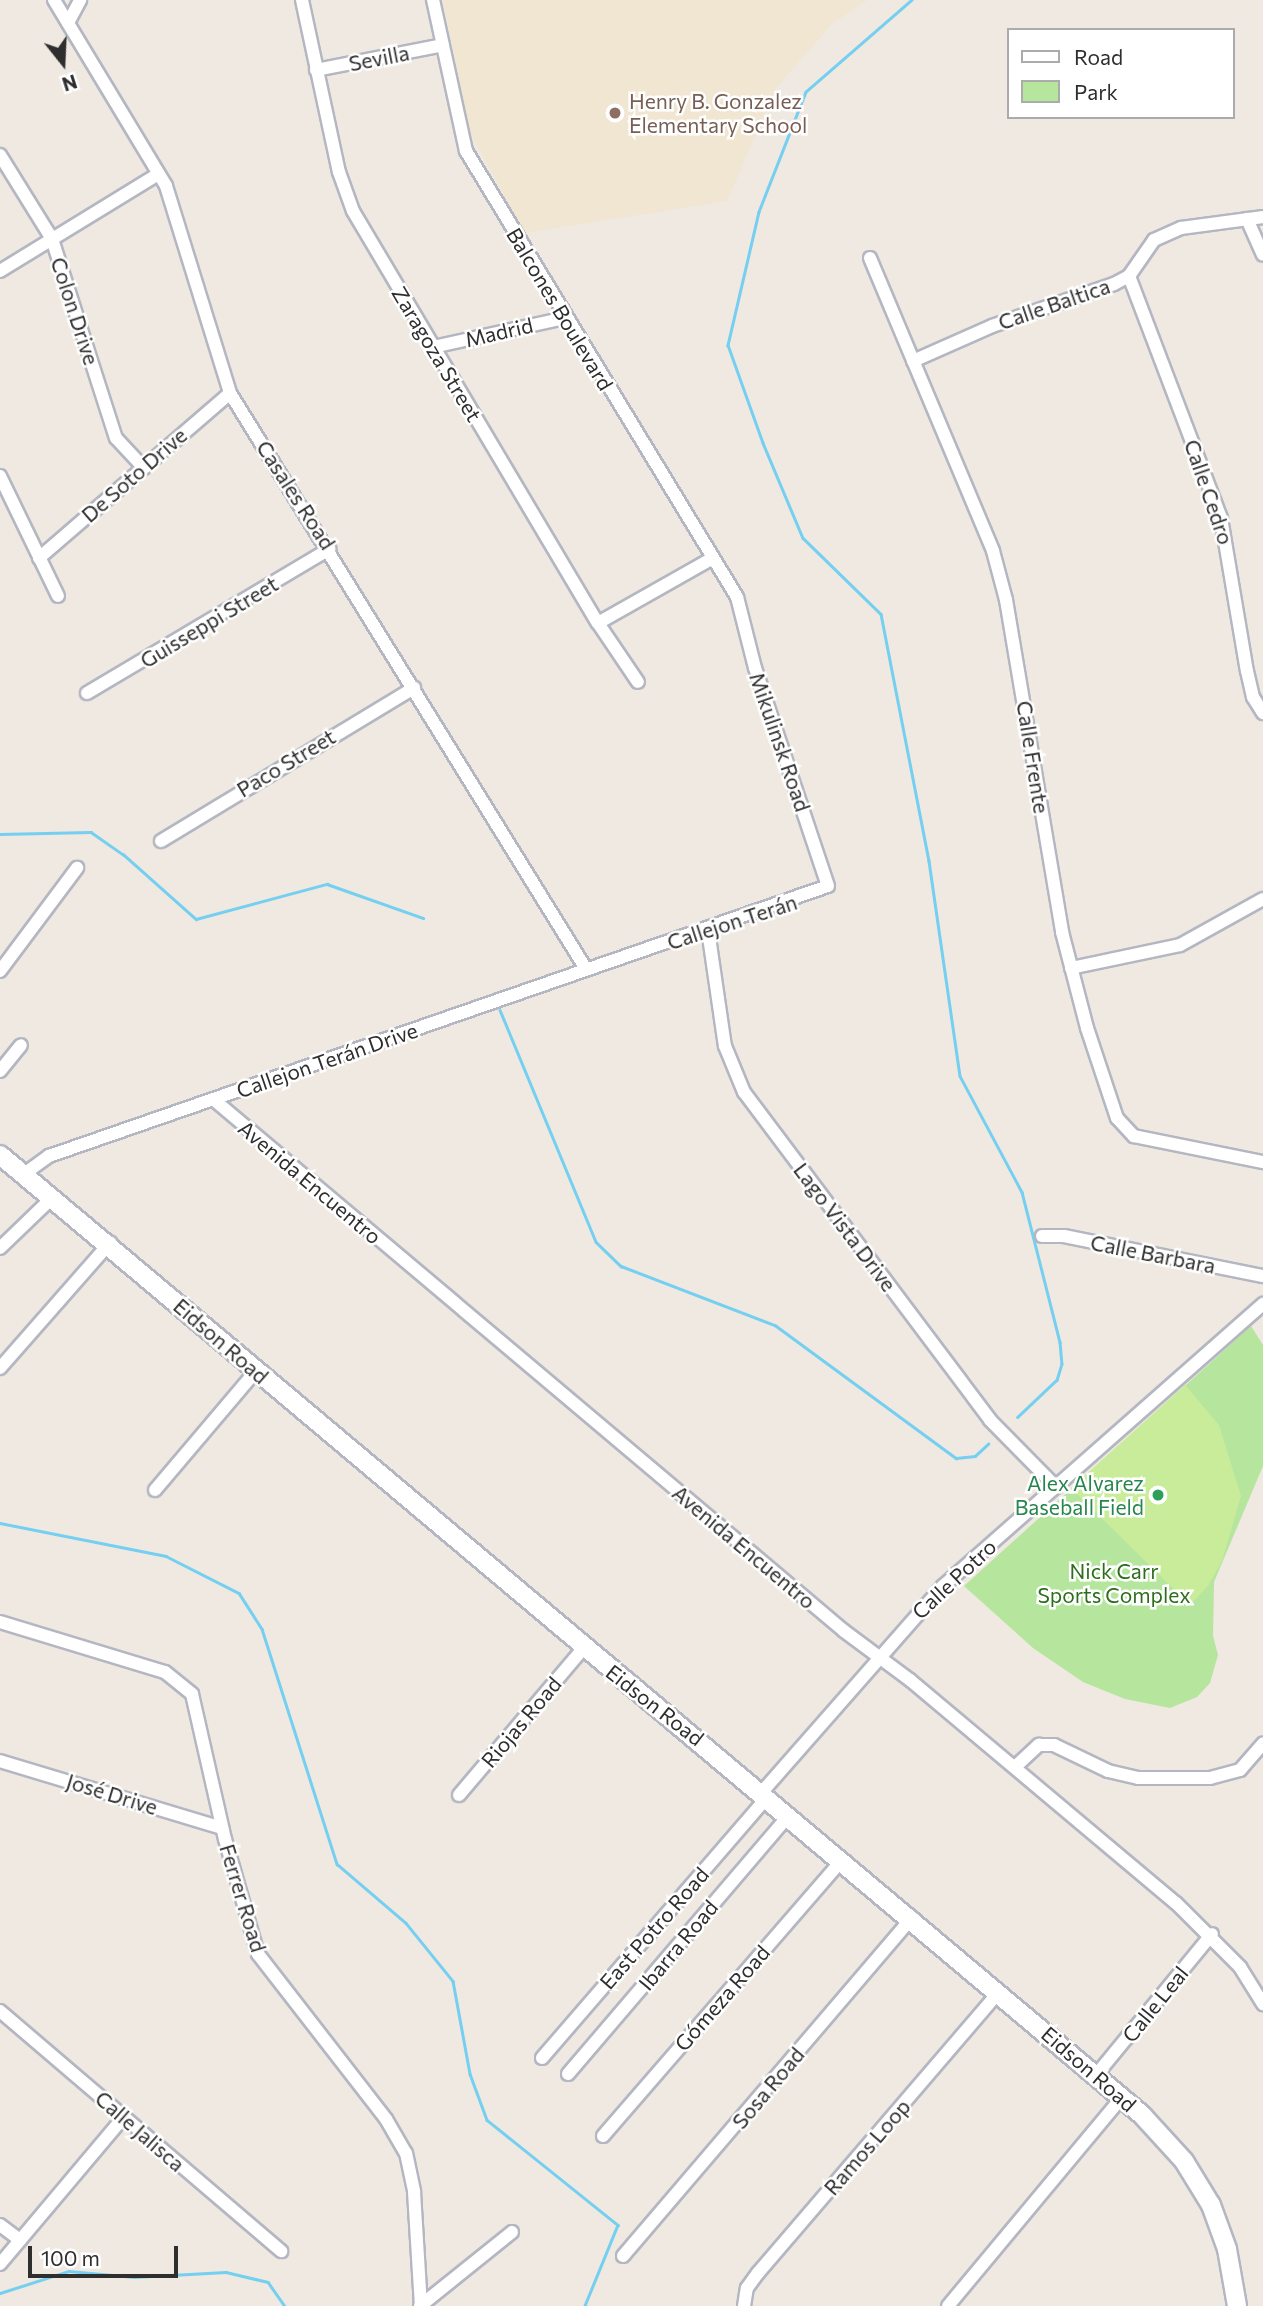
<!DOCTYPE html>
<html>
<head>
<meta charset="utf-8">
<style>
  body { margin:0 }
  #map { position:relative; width:1263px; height:2306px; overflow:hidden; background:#efe9e1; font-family:Commissioner,sans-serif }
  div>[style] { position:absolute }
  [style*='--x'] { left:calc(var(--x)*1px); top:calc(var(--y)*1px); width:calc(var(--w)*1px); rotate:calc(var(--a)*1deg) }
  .education>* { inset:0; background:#f0e6d1 }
  .green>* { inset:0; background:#b6e59e }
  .pitch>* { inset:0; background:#c9ec9a }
  .stream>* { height:2.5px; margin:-1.25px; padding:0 1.25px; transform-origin:1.25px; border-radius:1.25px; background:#75cff0 }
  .roads { filter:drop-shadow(2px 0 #b4b7c1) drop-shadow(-2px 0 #b4b7c1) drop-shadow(0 2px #b4b7c1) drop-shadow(0 -2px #b4b7c1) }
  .street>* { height:12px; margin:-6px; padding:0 6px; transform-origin:6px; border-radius:6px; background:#fff }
  .secondary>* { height:18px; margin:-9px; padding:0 9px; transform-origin:9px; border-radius:9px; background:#fff }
  .dots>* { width:19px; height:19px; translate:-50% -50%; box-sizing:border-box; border:4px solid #fff; border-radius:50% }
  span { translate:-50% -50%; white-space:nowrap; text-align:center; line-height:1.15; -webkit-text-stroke:5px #fff; paint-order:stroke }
  .street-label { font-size:21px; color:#2e2e2e }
  .education-label { font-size:21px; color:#785e54 }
  .left { translate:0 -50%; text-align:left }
  .leisure-label { font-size:21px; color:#27864d }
  .right { translate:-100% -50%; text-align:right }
  .park-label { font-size:21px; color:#2c6e1b }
  .legend { position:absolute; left:1007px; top:28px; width:228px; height:91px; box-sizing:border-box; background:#fff; border:2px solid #ababab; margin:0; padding:9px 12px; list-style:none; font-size:21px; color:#2e2e2e }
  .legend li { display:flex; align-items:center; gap:14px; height:35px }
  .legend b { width:35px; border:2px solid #ababab }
  .north { position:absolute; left:28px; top:28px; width:70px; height:70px; -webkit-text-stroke:5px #fff; paint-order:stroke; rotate:162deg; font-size:19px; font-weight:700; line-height:28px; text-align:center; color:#2e2e2e }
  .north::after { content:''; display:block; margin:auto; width:24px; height:32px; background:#2e2e2e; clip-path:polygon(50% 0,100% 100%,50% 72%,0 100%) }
  .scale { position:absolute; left:28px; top:2246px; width:150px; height:32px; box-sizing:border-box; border:4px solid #2e2e2e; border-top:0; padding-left:9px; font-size:21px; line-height:24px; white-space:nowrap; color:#2e2e2e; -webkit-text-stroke:5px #fff; paint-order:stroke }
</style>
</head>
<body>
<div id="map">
  <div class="education">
    <i style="clip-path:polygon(443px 0,867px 0,833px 23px,776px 88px,727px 201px,525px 233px,471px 135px)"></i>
  </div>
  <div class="green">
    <i style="clip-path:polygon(1251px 1326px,1263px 1345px,1263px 1466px,1214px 1582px,1213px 1636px,1218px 1655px,1210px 1683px,1197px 1697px,1170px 1708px,1125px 1699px,1083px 1682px,1033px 1648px,964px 1586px)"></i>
  </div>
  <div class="pitch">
    <i style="clip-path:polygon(1185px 1385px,1219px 1425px,1241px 1496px,1222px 1561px,1208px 1586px,1190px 1605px,1071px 1488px)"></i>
  </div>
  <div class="stream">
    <i style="--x:912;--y:0;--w:140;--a:139"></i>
    <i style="--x:806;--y:92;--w:129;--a:111.4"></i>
    <i style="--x:759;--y:212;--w:137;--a:103.1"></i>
    <i style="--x:728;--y:345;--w:104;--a:70.3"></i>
    <i style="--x:763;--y:443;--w:103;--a:67.2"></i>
    <i style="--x:803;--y:538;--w:109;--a:44.3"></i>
    <i style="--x:881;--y:614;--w:252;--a:79"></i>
    <i style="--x:929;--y:861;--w:217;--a:81.8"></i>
    <i style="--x:960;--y:1076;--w:132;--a:61.9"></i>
    <i style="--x:1022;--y:1192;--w:155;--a:75.8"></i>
    <i style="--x:1060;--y:1342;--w:22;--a:85"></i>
    <i style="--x:1062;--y:1364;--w:17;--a:107"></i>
    <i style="--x:1057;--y:1380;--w:54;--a:136.5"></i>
    <i style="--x:0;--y:834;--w:91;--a:-1.3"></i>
    <i style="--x:91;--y:832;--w:39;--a:35"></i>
    <i style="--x:123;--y:854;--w:98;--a:41.7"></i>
    <i style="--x:196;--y:919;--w:136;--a:-15"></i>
    <i style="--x:327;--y:884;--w:102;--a:19.5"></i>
    <i style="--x:500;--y:1010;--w:251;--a:67.5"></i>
    <i style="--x:596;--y:1242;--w:35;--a:44"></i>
    <i style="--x:621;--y:1266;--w:165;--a:21"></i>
    <i style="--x:775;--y:1325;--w:225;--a:36.3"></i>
    <i style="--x:956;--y:1458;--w:19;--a:-6"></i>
    <i style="--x:975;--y:1456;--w:18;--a:-43"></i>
    <i style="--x:0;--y:1523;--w:169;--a:11.2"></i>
    <i style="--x:166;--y:1556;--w:82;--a:26.9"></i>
    <i style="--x:239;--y:1593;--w:43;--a:57.4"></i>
    <i style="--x:262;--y:1629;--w:247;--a:72.3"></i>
    <i style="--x:337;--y:1864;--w:91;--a:40.5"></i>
    <i style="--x:406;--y:1923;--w:75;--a:51"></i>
    <i style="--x:453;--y:1981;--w:95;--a:79.6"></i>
    <i style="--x:470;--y:2074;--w:49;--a:69.7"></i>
    <i style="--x:487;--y:2120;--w:168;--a:38.7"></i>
    <i style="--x:618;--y:2225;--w:87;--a:112.2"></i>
    <i style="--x:0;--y:2293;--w:72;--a:-17.7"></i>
    <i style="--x:69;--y:2271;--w:65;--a:5.3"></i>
    <i style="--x:134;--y:2277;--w:92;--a:-3.1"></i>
    <i style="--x:226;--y:2272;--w:43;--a:13.4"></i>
    <i style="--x:268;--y:2282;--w:29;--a:55"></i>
  </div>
  <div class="roads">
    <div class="street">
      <i style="--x:54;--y:0;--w:217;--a:58.9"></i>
      <i style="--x:166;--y:186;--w:217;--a:72.8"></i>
      <i style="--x:230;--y:393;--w:677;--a:58.28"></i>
      <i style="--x:302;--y:0;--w:176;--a:77.9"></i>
      <i style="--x:339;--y:172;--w:41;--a:70.3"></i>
      <i style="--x:353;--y:211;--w:479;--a:59.3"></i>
      <i style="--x:598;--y:623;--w:71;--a:55.9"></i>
      <i style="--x:68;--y:23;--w:26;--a:-62"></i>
      <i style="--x:316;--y:70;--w:129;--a:-11.1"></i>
      <i style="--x:0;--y:155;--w:99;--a:58.2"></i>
      <i style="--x:52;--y:239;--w:209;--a:72.2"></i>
      <i style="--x:116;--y:438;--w:41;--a:47"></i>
      <i style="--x:1247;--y:219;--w:39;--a:66"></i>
      <i style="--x:870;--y:258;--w:318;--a:67.2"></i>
      <i style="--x:993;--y:551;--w:51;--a:75.1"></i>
      <i style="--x:1006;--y:600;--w:337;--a:80.4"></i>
      <i style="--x:1062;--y:932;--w:99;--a:75.4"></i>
      <i style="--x:1087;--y:1028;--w:95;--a:71.6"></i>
      <i style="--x:1117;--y:1118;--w:25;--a:47"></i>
      <i style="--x:1134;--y:1136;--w:132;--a:11.4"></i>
      <i style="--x:0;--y:271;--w:185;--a:-31.5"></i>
      <i style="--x:1129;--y:276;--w:259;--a:69.2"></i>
      <i style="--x:1221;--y:518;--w:155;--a:80.4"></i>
      <i style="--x:1247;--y:671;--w:27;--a:77"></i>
      <i style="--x:1253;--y:697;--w:19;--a:58"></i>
      <i style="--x:433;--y:347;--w:135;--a:-12.4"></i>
      <i style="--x:913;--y:361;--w:86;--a:-23.9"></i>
      <i style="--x:992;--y:326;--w:129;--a:-19"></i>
      <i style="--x:1114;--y:284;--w:17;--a:-28"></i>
      <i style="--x:1129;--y:276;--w:44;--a:-55.2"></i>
      <i style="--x:1154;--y:240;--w:30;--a:-24"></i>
      <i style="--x:1181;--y:228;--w:83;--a:-7.6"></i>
      <i style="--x:0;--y:476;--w:133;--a:64.2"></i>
      <i style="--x:39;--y:558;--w:252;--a:-40.8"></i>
      <i style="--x:598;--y:623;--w:132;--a:-29.5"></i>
      <i style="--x:87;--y:693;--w:282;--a:-30.7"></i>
      <i style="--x:161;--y:841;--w:296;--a:-31.2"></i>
      <i style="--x:708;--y:930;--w:117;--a:81.7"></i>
      <i style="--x:725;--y:1046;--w:50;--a:67.6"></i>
      <i style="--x:744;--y:1092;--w:410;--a:53.1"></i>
      <i style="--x:990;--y:1420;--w:94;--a:45.4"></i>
      <i style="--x:1071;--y:968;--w:111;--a:-11.9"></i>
      <i style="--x:1180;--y:945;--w:95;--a:-29"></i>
      <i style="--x:0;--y:971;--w:129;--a:-53.2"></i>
      <i style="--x:0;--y:1071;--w:33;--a:-51"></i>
      <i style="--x:213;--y:1099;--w:825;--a:40.13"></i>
      <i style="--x:844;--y:1631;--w:82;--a:36.6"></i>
      <i style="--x:910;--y:1680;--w:347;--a:40"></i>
      <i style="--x:1176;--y:1903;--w:91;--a:45"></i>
      <i style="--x:1240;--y:1967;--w:44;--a:58.1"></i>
      <i style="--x:24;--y:1174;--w:31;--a:-36"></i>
      <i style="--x:49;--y:1156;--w:824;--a:-19.12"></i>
      <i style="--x:828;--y:886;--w:230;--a:-108.5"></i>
      <i style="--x:755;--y:668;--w:73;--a:-104.2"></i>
      <i style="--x:737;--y:597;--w:522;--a:-121.28"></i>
      <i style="--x:466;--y:151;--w:155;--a:-102.3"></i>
      <i style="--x:1042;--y:1236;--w:22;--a:0"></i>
      <i style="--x:1064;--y:1236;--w:203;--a:11.4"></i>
      <i style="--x:0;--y:1248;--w:74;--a:-43.9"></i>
      <i style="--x:0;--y:1368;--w:167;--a:-48.7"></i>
      <i style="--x:155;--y:1490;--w:156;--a:-49.7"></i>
      <i style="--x:0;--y:1622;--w:172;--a:16.9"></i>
      <i style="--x:165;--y:1672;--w:35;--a:39"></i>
      <i style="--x:192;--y:1694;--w:149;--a:77.2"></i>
      <i style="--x:225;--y:1839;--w:120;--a:74"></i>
      <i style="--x:258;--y:1954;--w:209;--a:52.2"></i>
      <i style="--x:386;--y:2119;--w:39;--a:60"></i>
      <i style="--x:406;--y:2153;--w:40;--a:78"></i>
      <i style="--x:414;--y:2192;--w:114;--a:86.5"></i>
      <i style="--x:0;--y:1761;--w:232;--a:16.8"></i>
      <i style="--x:1015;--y:1767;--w:33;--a:-43"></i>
      <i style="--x:1039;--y:1745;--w:15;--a:0"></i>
      <i style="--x:1054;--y:1745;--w:60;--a:25.7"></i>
      <i style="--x:1108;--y:1771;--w:31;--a:13"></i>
      <i style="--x:1138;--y:1778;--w:72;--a:0"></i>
      <i style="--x:1210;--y:1778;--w:31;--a:-15"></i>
      <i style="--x:1240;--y:1770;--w:35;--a:-49"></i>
      <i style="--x:762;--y:1792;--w:274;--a:-48.7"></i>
      <i style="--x:943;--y:1586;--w:427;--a:-41.4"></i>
      <i style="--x:459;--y:1795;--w:192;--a:-49.7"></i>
      <i style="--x:0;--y:2011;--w:370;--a:40.5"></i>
      <i style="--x:542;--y:2058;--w:345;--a:-49.2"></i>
      <i style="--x:568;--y:2074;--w:339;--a:-49.5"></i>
      <i style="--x:1097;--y:2074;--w:181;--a:-50.6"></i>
      <i style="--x:603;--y:2136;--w:364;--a:-49.1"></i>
      <i style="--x:0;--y:2225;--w:25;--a:37"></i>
      <i style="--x:623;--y:2256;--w:445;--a:-49.5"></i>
      <i style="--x:0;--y:2264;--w:192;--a:-49.9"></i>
      <i style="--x:420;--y:2306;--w:118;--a:-38.8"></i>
      <i style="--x:744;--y:2306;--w:18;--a:-81"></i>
      <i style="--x:747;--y:2288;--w:19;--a:-54"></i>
      <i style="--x:758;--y:2273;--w:370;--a:-49.4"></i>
      <i style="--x:948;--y:2306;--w:272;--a:-50.2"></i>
    </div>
    <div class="secondary">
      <i style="--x:0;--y:1155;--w:1492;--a:40.05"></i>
      <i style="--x:1142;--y:2115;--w:62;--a:47.6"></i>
      <i style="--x:1184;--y:2161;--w:52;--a:58.5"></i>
      <i style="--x:1211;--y:2205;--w:47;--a:70"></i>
      <i style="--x:1227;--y:2249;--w:58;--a:80"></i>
    </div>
  </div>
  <div class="dots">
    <i style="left:615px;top:113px;background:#8d6e63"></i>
    <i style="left:1158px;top:1495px;background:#2e9e5b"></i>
  </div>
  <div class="street-label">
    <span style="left:379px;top:58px;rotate:-11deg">Sevilla</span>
    <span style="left:1054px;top:304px;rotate:-19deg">Calle Baltica</span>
    <span style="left:560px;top:309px;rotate:59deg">Balcones Boulevard</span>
    <span style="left:75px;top:311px;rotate:72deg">Colon Drive</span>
    <span style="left:499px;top:332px;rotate:-13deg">Madrid</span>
    <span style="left:437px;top:354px;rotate:59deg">Zaragoza Street</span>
    <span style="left:134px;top:475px;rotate:-41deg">De Soto Drive</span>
    <span style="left:1209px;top:492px;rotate:71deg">Calle Cedro</span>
    <span style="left:296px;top:495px;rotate:57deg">Casales Road</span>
    <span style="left:209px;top:622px;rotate:-31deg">Guisseppi Street</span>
    <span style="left:780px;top:742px;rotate:71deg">Mikulinsk Road</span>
    <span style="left:1033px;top:757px;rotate:81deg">Calle Frente</span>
    <span style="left:286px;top:763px;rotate:-31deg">Paco Street</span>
    <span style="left:732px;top:922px;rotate:-18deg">Callejon Terán</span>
    <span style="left:327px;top:1060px;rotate:-19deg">Callejon Terán Drive</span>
    <span style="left:310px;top:1182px;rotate:40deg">Avenida Encuentro</span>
    <span style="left:845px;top:1227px;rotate:53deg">Lago Vista Drive</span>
    <span style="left:1153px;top:1254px;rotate:11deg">Calle Barbara</span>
    <span style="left:221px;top:1341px;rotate:41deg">Eidson Road</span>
    <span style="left:744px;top:1547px;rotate:40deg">Avenida Encuentro</span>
    <span style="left:954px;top:1579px;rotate:-43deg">Calle Potro</span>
    <span style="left:655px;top:1705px;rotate:38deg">Eidson Road</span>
    <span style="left:521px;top:1722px;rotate:-50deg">Riojas Road</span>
    <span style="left:112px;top:1794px;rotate:17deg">José Drive</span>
    <span style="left:243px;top:1898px;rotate:73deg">Ferrer Road</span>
    <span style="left:654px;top:1928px;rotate:-49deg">East Potro Road</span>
    <span style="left:678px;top:1945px;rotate:-50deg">Ibarra Road</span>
    <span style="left:722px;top:1998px;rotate:-49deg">Gómeza Road</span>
    <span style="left:1155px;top:2004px;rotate:-51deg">Calle Leal</span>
    <span style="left:1089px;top:2069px;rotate:41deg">Eidson Road</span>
    <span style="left:768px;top:2088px;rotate:-50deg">Sosa Road</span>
    <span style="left:140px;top:2131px;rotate:41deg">Calle Jalisca</span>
    <span style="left:867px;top:2147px;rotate:-49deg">Ramos Loop</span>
  </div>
  <div class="education-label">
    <span class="left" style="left:629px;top:113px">Henry B. Gonzalez<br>Elementary School</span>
  </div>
  <div class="leisure-label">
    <span class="right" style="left:1144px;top:1495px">Alex Alvarez<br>Baseball Field</span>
  </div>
  <div class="park-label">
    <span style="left:1114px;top:1583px">Nick Carr<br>Sports Complex</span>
  </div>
  <ul class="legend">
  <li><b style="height:9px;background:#fff"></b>Road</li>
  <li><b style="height:19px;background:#b6e59e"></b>Park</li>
  </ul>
  <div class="north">N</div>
  <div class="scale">100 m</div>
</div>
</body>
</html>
